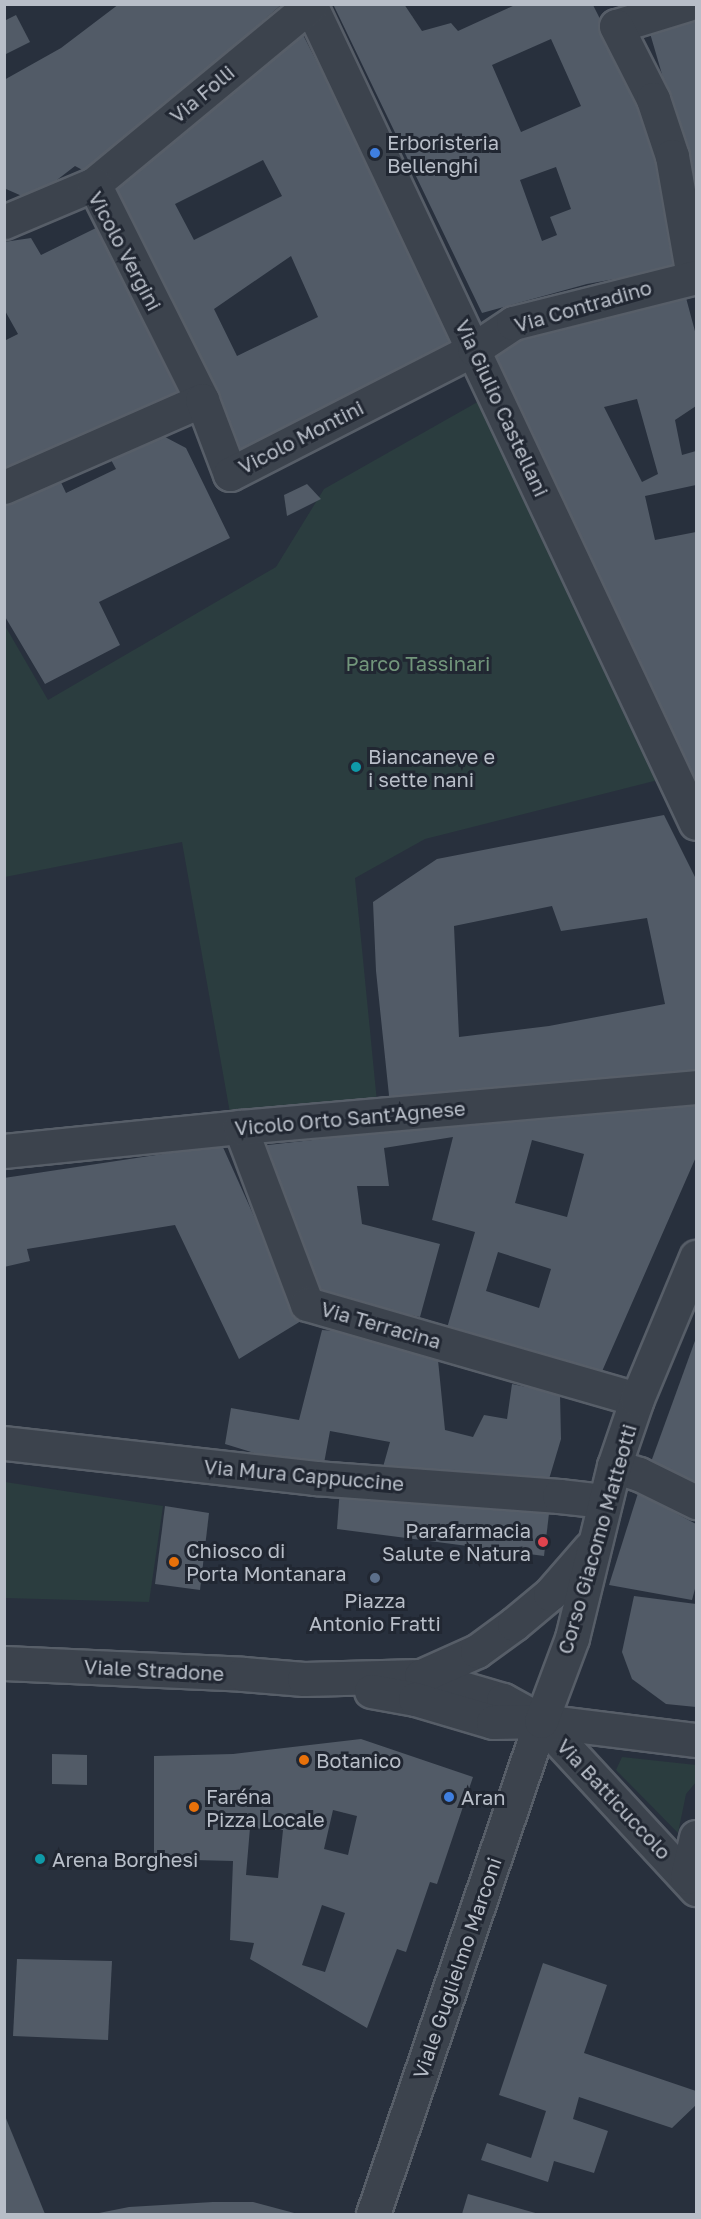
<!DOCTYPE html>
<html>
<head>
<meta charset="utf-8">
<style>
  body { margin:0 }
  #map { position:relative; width:701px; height:2219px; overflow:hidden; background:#28303d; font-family:"Golos Text",sans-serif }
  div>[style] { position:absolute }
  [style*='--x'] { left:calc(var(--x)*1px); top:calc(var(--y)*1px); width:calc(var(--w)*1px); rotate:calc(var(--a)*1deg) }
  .green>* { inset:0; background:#2b3d3f }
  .building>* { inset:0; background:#525b67 }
  .roads { filter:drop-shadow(2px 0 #575e68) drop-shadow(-2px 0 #575e68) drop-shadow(0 2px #575e68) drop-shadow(0 -2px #575e68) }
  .minor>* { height:33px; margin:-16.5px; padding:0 16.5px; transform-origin:16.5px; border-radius:16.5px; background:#3c434d }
  .dots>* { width:16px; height:16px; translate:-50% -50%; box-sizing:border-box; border:3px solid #212732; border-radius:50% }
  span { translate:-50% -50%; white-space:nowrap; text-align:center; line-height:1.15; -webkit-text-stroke:6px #212732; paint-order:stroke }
  .street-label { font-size:20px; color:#b8bec8 }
  .poi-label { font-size:20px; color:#b8bec8 }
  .left { translate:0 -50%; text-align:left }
  .right { translate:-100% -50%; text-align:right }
  .park-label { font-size:20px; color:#72967b }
  .frame { position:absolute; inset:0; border:6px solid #b8bec8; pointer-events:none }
</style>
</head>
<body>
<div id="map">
  <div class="green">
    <i style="clip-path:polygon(481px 400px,666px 778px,425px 839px,355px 878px,377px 1102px,230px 1113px,182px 842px,5px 877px,4px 624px,48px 700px,276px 567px,324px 489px)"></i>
    <i style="clip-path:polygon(5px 1482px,163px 1506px,149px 1602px,5px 1598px)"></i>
    <i style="clip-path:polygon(622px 1757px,696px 1765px,696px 1782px,686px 1794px,678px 1833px,616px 1770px)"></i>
  </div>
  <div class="building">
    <i style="clip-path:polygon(119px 4px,282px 4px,90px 174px,75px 166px,31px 200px,6px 189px,4px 80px,61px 48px)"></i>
    <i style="clip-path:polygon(evenodd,333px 4px,404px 4px,422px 31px,451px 23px,458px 31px,515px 5px,593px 5px,641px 100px,668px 202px,676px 268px,587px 284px,482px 313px,333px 4px,551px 39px,581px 106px,521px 132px,492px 65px,551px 39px,333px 4px,556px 167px,571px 209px,550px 217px,557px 235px,542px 241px,520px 180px,556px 167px)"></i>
    <i style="clip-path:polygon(696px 12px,696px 214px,690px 170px,647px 23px)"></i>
    <i style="clip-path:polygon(16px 15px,30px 42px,4px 55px,4px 21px)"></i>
    <i style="clip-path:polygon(evenodd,299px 27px,462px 345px,238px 451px,115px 188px,299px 27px,263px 160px,282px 196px,194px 240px,175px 204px,263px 160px,299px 27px,291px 256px,318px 317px,237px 356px,214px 309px,291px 256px)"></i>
    <i style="clip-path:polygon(96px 228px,182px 397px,4px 470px,4px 341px,18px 334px,4px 309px,4px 242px,31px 238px,41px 255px)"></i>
    <i style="clip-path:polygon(evenodd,685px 294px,696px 335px,696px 406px,675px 420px,682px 455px,696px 451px,696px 485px,645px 496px,655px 540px,696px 532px,696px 785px,682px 763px,484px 352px,530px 330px,593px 322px,685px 294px,637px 399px,658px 474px,642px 482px,604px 407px,637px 399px)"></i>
    <i style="clip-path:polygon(146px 427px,186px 448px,230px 538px,99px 602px,120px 645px,45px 684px,4px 615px,4px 502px,58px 476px,66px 493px,116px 469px,104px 447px)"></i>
    <i style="clip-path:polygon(307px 484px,321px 499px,287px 516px,284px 495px)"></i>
    <i style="clip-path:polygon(evenodd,664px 815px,696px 879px,696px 1077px,390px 1105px,376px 971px,373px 902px,437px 859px,664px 815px,552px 906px,561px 931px,647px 918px,665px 1004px,549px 1026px,459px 1037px,454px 926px,552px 906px)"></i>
    <i style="clip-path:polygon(evenodd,696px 1097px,696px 1157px,600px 1376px,447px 1328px,475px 1232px,432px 1220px,453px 1137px,384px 1148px,389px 1186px,357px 1186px,362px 1224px,440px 1244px,420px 1317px,323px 1296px,259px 1146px,696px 1097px,532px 1140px,584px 1154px,567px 1217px,515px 1203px,532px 1140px,696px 1097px,498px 1252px,551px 1269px,539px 1308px,486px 1291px,498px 1252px)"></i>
    <i style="clip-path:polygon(222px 1145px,301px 1321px,239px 1359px,175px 1225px,27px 1249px,30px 1261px,4px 1267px,4px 1178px)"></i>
    <i style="clip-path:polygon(322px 1330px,387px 1335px,438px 1360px,445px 1430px,473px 1437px,484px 1415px,507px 1419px,512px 1384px,560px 1394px,561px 1439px,547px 1486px,383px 1467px,390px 1442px,330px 1431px,322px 1474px,225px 1444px,231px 1408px,299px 1420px)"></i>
    <i style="clip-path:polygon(696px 1338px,696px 1484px,651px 1462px)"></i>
    <i style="clip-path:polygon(340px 1488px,550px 1505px,544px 1556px,337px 1529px)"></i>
    <i style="clip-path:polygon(638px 1493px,696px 1524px,696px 1585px,692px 1600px,609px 1585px)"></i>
    <i style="clip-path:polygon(165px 1506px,209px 1513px,200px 1590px,155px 1584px)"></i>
    <i style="clip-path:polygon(634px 1596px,696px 1604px,696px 1707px,666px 1704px,632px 1679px,622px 1652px)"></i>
    <i style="clip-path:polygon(evenodd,361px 1739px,473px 1777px,437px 1884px,430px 1882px,406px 1952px,397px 1949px,367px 2028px,250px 1959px,254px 1943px,230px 1940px,233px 1861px,154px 1859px,154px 1756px,233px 1754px,361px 1739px,333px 1810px,357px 1816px,348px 1855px,324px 1849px,333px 1810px,361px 1739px,250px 1828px,283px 1830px,278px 1878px,246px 1875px,250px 1828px,361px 1739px,322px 1905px,345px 1913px,325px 1972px,302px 1965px,322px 1905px)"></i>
    <i style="clip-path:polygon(52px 1754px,87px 1755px,87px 1785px,52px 1784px)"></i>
    <i style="clip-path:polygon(17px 1959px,112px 1961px,108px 2040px,13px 2036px)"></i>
    <i style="clip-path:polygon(543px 1963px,607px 1985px,584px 2053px,696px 2091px,696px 2105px,672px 2128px,579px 2097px,573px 2119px,608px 2131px,594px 2173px,554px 2161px,548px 2182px,481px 2160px,487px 2143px,531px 2158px,546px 2111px,499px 2095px)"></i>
    <i style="clip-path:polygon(4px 2116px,5px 2116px,45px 2214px,4px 2214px)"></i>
    <i style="clip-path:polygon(468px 2194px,539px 2214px,462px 2214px)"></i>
    <i style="clip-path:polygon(213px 2202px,253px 2202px,298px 2214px,99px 2213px,129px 2207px)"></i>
  </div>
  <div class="roads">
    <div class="minor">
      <i style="--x:310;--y:4;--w:905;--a:64.77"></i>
      <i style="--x:688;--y:4;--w:75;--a:163"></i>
      <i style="--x:616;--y:26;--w:82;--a:63.1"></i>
      <i style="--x:653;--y:99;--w:60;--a:71.6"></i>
      <i style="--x:672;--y:156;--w:122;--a:80.1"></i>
      <i style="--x:94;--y:184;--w:281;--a:-39.6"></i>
      <i style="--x:4;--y:222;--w:98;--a:-22.9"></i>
      <i style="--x:94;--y:184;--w:241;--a:63.4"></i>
      <i style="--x:4;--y:487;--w:216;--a:-23.7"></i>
      <i style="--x:202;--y:400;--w:79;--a:69.3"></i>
      <i style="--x:230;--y:474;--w:274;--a:-27.1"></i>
      <i style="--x:474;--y:349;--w:47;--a:-33.7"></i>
      <i style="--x:513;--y:323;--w:189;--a:-14.1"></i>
      <i style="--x:240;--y:1127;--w:189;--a:69.3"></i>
      <i style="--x:307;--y:1304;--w:343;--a:16.1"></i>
      <i style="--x:4;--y:1151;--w:237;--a:-5.8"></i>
      <i style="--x:240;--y:1127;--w:458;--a:-5"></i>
      <i style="--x:4;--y:1443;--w:313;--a:6.4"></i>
      <i style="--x:315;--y:1478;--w:245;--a:4.2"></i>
      <i style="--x:559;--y:1496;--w:44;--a:6.5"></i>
      <i style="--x:614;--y:1466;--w:26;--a:18"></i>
      <i style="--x:639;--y:1474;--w:64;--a:26.2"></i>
      <i style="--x:4;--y:1663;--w:239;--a:2.6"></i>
      <i style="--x:243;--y:1674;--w:61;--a:4.7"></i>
      <i style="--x:304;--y:1679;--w:117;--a:-1.5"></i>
      <i style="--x:421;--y:1676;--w:85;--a:16.3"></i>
      <i style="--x:503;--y:1700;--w:43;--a:28.9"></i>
      <i style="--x:541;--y:1721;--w:229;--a:47.3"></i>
      <i style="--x:421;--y:1676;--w:61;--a:-24.1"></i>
      <i style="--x:477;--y:1651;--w:46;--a:-36.1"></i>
      <i style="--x:514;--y:1624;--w:47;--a:-39.8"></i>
      <i style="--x:550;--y:1594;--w:61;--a:-49"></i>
      <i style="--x:371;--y:1691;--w:45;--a:10.3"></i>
      <i style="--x:415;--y:1699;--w:81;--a:16.4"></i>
      <i style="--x:493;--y:1722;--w:48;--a:-1.2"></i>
      <i style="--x:541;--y:1721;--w:156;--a:7"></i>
      <i style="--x:687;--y:1877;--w:41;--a:-77.3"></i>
      <i style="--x:373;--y:2214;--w:521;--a:-71.18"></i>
      <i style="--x:541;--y:1721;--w:89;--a:-69.5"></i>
      <i style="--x:572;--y:1638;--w:177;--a:-76.3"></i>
      <i style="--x:614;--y:1466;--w:71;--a:-71.1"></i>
      <i style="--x:637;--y:1399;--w:154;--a:-67.4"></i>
    </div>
  </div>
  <div class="dots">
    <i style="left:375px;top:153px;background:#3f7fe0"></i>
    <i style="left:356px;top:767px;background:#0f9aa8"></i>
    <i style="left:543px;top:1542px;background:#e0444e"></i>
    <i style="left:174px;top:1562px;background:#e8710a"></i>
    <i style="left:375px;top:1578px;background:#5c6f8a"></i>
    <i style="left:304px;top:1760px;background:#e8710a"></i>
    <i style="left:449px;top:1797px;background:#3f7fe0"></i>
    <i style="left:194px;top:1807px;background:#e8710a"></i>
    <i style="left:40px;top:1859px;background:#0f9aa8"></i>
  </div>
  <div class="street-label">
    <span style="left:202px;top:94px;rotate:-40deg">Via Folli</span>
    <span style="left:125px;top:251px;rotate:62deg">Vicolo Vergini</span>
    <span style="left:583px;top:306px;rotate:-16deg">Via Contradino</span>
    <span style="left:502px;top:408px;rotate:65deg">Via Giulio Castellani</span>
    <span style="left:301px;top:437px;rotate:-27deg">Vicolo Montini</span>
    <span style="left:350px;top:1118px;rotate:-5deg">Vicolo Orto Sant'Agnese</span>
    <span style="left:381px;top:1325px;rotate:16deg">Via Terracina</span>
    <span style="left:304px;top:1475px;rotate:5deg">Via Mura Cappuccine</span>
    <span style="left:597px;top:1539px;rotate:-74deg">Corso Giacomo Matteotti</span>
    <span style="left:154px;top:1670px;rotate:3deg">Viale Stradone</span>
    <span style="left:614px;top:1799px;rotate:47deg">Via Batticuccolo</span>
    <span style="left:457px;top:1968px;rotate:-71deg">Viale Guglielmo Marconi</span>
  </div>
  <div class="poi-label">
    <span class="left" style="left:387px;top:154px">Erboristeria<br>Bellenghi</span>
    <span class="left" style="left:368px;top:768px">Biancaneve e<br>i sette nani</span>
    <span class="right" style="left:531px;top:1542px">Parafarmacia<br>Salute e Natura</span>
    <span class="left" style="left:186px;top:1562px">Chiosco di<br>Porta Montanara</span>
    <span style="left:375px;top:1612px">Piazza<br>Antonio Fratti</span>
    <span class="left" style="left:316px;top:1760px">Botanico</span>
    <span class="left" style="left:206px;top:1808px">Faréna<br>Pizza Locale</span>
    <span class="left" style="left:461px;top:1797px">Aran</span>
    <span class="left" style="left:52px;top:1859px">Arena Borghesi</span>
  </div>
  <div class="park-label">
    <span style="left:418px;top:663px">Parco Tassinari</span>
  </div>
  <div class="frame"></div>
</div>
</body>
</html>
